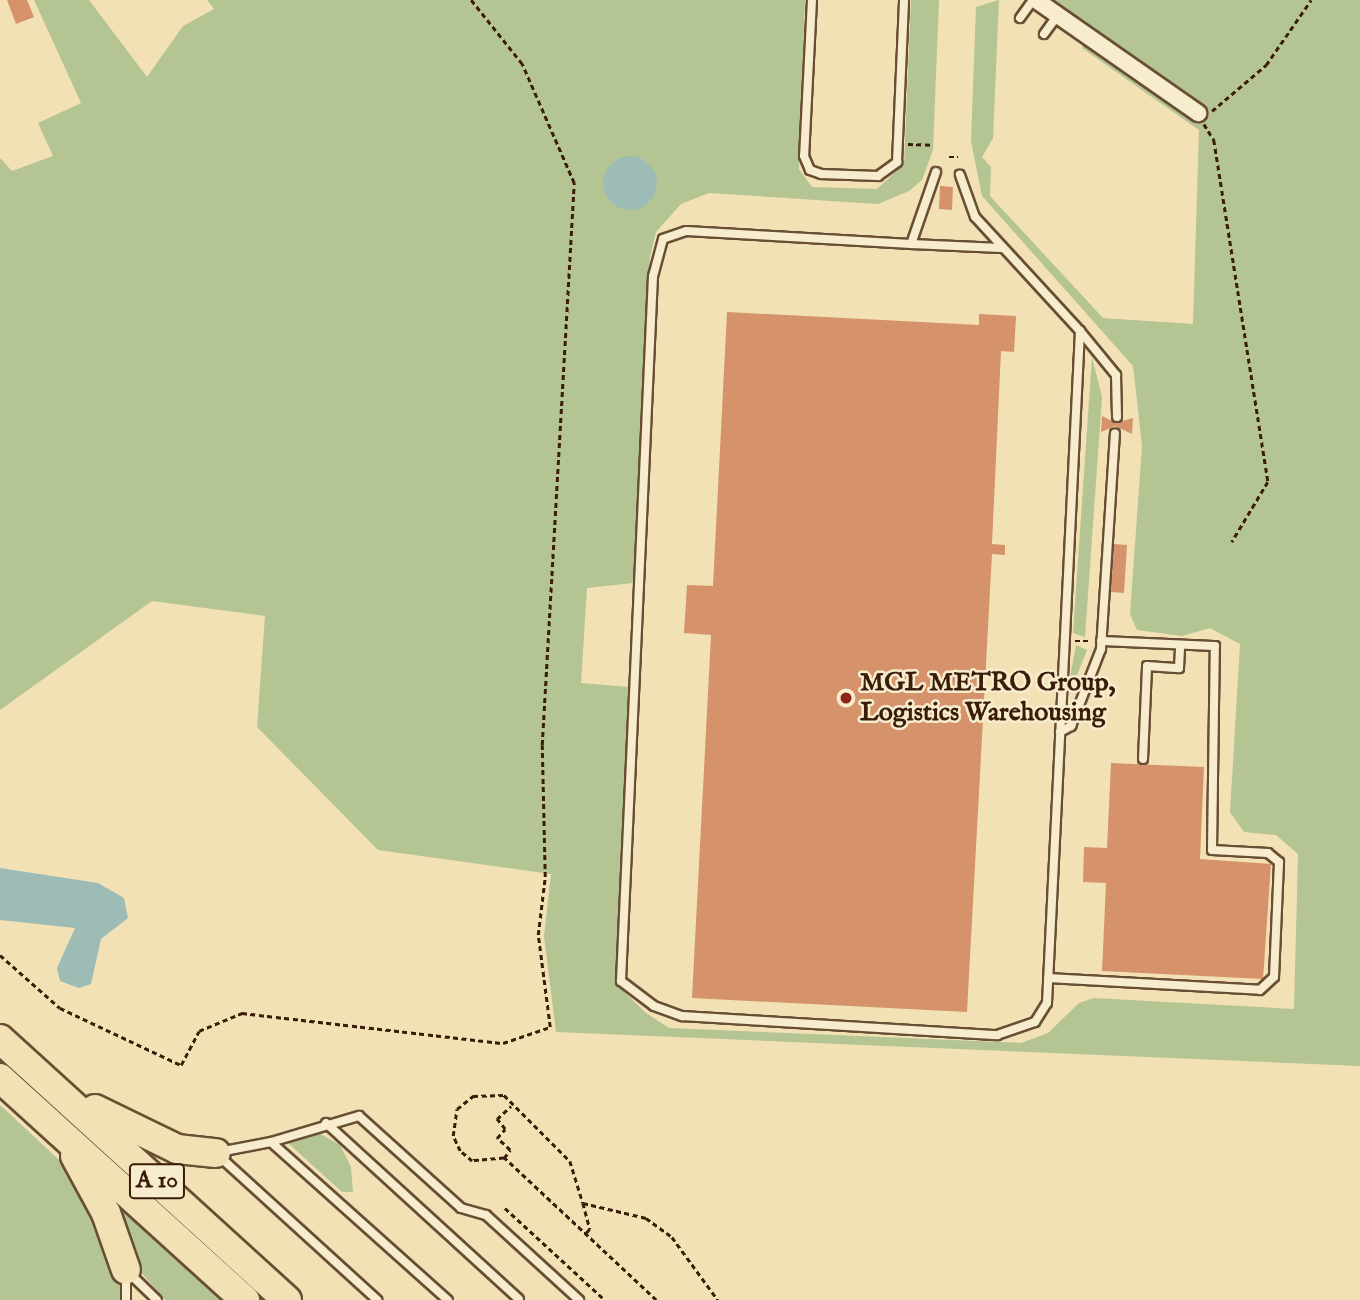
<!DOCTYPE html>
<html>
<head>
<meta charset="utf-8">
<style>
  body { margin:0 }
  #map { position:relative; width:1360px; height:1300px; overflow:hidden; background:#f2e1b4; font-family:"IM FELL English",serif }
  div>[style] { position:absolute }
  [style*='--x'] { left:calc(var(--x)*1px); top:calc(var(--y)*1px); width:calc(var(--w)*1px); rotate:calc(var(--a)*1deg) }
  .green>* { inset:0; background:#b4c492 }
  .water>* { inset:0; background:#9dbcb6 }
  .round { border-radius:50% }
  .building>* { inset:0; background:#d5926b }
  .path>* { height:2.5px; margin-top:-1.25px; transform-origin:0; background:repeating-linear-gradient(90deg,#3a1d09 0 5px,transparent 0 8.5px) }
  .roads { filter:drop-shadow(2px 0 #684e34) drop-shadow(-2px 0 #684e34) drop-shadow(0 2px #684e34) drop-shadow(0 -2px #684e34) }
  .lane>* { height:8px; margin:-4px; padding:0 4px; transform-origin:4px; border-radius:4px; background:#f7ecce }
  .street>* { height:16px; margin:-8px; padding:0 8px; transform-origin:8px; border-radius:8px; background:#f7ecce }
  .highway>* { height:28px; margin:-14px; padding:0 14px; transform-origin:14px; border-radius:14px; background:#f2e1b4 }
  .dots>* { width:19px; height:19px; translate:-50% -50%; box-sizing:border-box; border:4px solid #f7ecce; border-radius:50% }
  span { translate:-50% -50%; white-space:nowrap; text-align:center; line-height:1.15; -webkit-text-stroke:5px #f7ecce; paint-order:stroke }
  .shield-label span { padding:2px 5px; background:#f7ecce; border:2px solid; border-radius:5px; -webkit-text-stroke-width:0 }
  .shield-label { font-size:24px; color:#3a1d09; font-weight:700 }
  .poi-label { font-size:26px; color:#3a1d09; font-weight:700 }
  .left { translate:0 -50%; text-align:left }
</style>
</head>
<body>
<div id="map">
  <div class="green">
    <i style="clip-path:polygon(34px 0,89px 0,147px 77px,183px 26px,214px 9px,207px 0,805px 0,799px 169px,812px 187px,877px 189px,904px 164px,911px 0,939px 0,933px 150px,922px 180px,909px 191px,878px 204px,709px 193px,681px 204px,656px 232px,650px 257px,633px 583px,587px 588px,581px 683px,629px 687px,616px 984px,646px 1013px,669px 1028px,1021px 1043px,1048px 1033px,1079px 1003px,1094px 998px,1294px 1009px,1298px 854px,1276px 835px,1244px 832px,1230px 812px,1240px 644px,1210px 628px,1182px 636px,1137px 630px,1130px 614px,1142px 446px,1133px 366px,982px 196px,971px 141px,976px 7px,999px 0,993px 138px,982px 157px,991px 167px,990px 196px,1103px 318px,1193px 324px,1199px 130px,1082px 48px,1084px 41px,1201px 121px,1201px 105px,1054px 0,1360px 0,1360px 1066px,556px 1032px,544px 936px,551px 874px,378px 850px,257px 727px,265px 616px,152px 601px,0 710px,0 158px,12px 171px,53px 156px,38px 123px,81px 103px)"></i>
    <i style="clip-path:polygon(1092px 357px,1102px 397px,1085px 637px,1073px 633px)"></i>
    <i style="clip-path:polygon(1076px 645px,1087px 650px,1075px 680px,1070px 677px)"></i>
    <i style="clip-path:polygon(0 1105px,71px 1171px,122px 1278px,122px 1300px,0 1300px)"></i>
    <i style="clip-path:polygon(317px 1132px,340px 1145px,351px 1167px,353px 1192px,342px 1192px,288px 1143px)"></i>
    <i style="clip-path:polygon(108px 1197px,221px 1300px,165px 1300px,132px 1262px)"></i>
  </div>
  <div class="water">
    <i class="round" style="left:603px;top:156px;width:54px;height:54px"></i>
    <i style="clip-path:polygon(0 868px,98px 883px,124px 898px,128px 918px,101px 939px,91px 984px,79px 988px,60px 981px,57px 968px,75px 928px,0 920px)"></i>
  </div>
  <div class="building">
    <i style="clip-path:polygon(7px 0,27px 0,34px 17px,16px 24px)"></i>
    <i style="clip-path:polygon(940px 186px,953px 187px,952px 210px,939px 209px)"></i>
    <i style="clip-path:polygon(727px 312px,979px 325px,979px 314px,1016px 316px,1014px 352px,1001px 351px,992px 544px,1005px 545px,1005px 555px,992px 554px,967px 1012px,692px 998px,711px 635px,684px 633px,687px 585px,713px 586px)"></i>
    <i style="clip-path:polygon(1102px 416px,1116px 423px,1133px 418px,1132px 434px,1115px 426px,1101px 432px)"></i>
    <i style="clip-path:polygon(1114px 544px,1127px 545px,1124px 593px,1111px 592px)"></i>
    <i style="clip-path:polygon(1111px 763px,1204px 767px,1200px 859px,1271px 864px,1263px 979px,1102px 971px,1106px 883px,1083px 882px,1084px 847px,1107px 848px)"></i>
  </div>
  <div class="path">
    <i style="--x:1212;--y:111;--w:71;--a:-40.4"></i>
    <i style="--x:1266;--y:65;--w:79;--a:-55.3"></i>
    <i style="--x:1204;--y:124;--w:19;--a:58"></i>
    <i style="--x:1214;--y:140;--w:346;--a:81"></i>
    <i style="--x:1268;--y:482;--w:70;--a:121"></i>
    <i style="--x:908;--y:144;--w:24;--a:2"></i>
    <i style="--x:949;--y:157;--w:9;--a:0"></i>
    <i style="--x:1075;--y:641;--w:17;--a:0"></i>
    <i style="--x:0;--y:955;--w:80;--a:41.5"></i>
    <i style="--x:60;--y:1008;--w:134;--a:25.2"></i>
    <i style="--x:181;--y:1065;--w:38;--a:-62"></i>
    <i style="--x:199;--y:1031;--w:47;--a:-22.7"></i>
    <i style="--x:242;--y:1013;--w:263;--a:6.6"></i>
    <i style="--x:503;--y:1043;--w:50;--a:-18.8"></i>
    <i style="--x:550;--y:1027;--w:93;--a:-97.4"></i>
    <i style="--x:538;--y:935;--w:58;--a:-83.1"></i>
    <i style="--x:545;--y:877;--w:132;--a:-91.3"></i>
    <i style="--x:542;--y:745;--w:563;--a:-86.74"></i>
    <i style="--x:574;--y:183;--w:130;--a:-113.6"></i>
    <i style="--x:522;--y:64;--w:82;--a:-128.6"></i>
    <i style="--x:504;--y:1158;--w:10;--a:-53"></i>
    <i style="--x:510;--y:1150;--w:18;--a:-137"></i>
    <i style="--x:497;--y:1138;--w:12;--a:-48"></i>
    <i style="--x:505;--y:1129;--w:13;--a:-129"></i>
    <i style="--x:497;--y:1119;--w:19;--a:-43"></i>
    <i style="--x:583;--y:1203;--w:27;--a:75"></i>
    <i style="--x:590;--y:1229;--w:8;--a:130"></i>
    <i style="--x:505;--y:1208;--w:136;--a:42.6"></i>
    <i style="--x:656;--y:1300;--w:208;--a:-136.9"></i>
    <i style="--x:504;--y:1158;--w:32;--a:175"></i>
    <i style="--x:472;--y:1161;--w:16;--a:-140"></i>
    <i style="--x:460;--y:1151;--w:17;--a:-115"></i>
    <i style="--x:453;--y:1136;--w:27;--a:-82"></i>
    <i style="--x:457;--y:1109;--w:21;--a:-39"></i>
    <i style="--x:473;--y:1096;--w:31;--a:-2"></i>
    <i style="--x:504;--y:1095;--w:93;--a:45"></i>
    <i style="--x:570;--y:1161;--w:44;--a:72.8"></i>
    <i style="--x:583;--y:1203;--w:65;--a:13.4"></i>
    <i style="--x:646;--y:1218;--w:32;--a:36"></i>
    <i style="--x:672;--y:1237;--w:78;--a:53.9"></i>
  </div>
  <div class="roads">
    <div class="lane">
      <i style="--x:812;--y:0;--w:156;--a:92.9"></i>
      <i style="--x:804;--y:156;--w:15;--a:67"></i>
      <i style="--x:810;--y:170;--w:12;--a:20"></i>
      <i style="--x:821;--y:174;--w:57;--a:2"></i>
      <i style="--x:878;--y:176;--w:24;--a:-36"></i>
      <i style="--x:897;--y:162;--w:162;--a:-87.5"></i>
      <i style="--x:1020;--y:18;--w:22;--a:-54"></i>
      <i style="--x:1044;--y:34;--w:24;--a:-54"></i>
      <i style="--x:936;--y:172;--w:76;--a:109.1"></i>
      <i style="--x:911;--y:244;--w:225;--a:-176.7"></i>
      <i style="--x:686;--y:231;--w:24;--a:161"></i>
      <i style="--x:663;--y:239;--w:38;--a:105"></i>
      <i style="--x:653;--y:276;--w:706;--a:92.6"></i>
      <i style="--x:621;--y:981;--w:41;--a:37.1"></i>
      <i style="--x:654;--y:1006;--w:30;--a:20"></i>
      <i style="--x:682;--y:1016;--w:316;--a:3.5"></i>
      <i style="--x:997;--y:1035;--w:40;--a:-18.9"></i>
      <i style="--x:1035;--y:1022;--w:22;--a:-58"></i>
      <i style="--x:1047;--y:1003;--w:673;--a:-87.19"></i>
      <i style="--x:1080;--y:331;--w:155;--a:-132.6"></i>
      <i style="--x:975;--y:217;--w:45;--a:-109.7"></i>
      <i style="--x:911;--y:244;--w:90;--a:2.5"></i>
      <i style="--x:1080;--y:331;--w:57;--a:50.7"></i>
      <i style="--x:1116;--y:375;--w:42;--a:88.6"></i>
      <i style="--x:1060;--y:732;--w:13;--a:-29"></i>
      <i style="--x:1071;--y:726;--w:83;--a:-68.7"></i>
      <i style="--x:1101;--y:649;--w:216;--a:-86.3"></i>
      <i style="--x:1143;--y:759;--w:93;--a:-87.5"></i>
      <i style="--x:1147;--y:666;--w:32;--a:4"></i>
      <i style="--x:1179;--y:668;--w:21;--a:-87"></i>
      <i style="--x:1048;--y:978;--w:212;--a:3.2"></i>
      <i style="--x:1260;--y:990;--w:19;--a:-43"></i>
      <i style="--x:1274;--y:977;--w:115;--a:-87.5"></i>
      <i style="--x:1279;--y:862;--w:14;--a:-141"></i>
      <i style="--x:1268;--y:853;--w:56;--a:-176.9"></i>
      <i style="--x:1212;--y:850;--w:204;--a:-89.2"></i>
      <i style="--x:1215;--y:646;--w:114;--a:-177.5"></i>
      <i style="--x:326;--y:1123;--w:261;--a:42.4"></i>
      <i style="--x:271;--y:1142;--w:92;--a:-16.5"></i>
      <i style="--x:359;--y:1116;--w:137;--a:42"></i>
      <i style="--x:461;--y:1208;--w:26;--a:16"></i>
      <i style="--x:486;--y:1215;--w:126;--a:42.4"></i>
      <i style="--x:219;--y:1152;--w:53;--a:-10.9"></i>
      <i style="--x:271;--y:1142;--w:237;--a:41.8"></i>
      <i style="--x:219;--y:1156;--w:214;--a:42.3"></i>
      <i style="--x:128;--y:1272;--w:40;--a:44"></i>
      <i style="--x:126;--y:1273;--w:27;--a:90"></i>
    </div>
    <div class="street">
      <i style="--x:1036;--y:0;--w:198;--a:34.9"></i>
    </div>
    <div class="highway">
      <i style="--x:0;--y:1039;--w:388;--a:42.3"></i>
      <i style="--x:0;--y:1078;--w:331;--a:42.2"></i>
      <i style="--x:95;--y:1109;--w:91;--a:26"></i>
      <i style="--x:177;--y:1149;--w:39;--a:6"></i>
      <i style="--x:75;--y:1156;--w:65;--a:61.5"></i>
      <i style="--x:106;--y:1213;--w:60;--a:70.7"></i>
    </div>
  </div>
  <div class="dots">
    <i style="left:846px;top:698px;background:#8f2418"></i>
  </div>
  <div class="shield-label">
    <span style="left:157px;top:1181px">A 10</span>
  </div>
  <div class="poi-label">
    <span class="left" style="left:860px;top:698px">MGL METRO Group,<br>Logistics Warehousing</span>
  </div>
</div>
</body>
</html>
